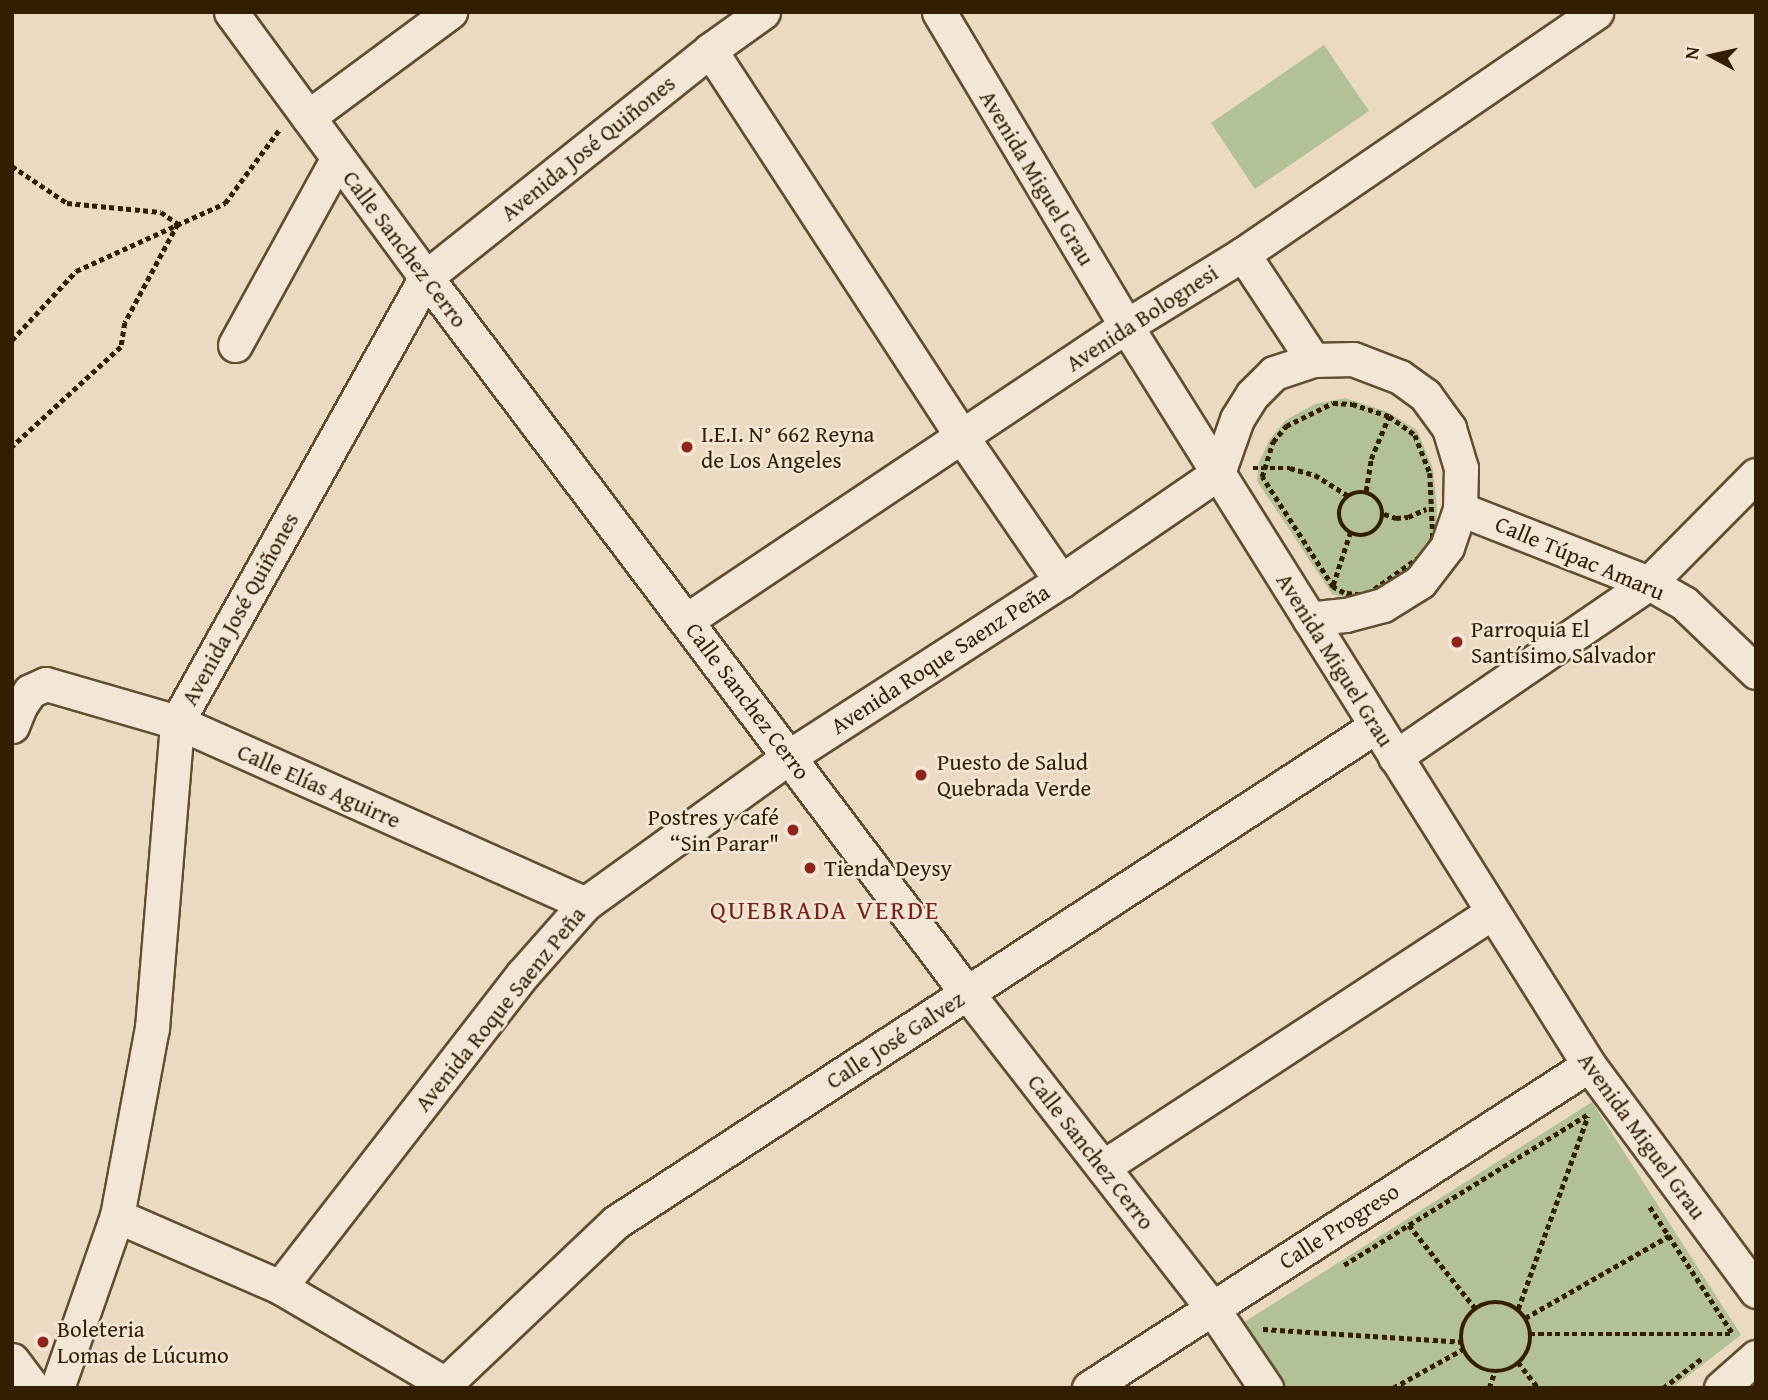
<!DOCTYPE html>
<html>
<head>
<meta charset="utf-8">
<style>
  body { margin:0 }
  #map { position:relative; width:1768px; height:1400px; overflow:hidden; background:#ebdac1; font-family:"Gentium Book Plus",serif }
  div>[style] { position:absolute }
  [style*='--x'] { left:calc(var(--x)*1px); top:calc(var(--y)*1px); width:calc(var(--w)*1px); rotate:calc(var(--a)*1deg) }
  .green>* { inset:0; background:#b3c196 }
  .path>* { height:4.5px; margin-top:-2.25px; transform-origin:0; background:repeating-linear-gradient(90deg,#331e00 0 5px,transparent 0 8.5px) }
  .path>.ring { margin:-2.25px; padding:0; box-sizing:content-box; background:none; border:4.5px solid #331e00; border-radius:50% }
  .roads { filter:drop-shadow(2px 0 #614d30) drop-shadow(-2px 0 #614d30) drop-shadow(0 2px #614d30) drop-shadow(0 -2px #614d30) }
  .minor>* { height:33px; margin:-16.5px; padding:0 16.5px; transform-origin:16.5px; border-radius:16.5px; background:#f2e7d7 }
  .dots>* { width:19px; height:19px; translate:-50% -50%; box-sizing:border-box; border:4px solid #f2e7d7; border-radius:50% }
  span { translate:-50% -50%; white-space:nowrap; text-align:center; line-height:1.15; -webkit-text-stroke:5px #f2e7d7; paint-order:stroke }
  .street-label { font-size:23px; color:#331e00 }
  .poi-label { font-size:23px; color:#331e00 }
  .left { translate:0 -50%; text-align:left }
  .right { translate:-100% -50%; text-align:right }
  .quarter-label { font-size:26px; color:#7a1f14; letter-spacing:2px }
  .frame { position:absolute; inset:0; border:14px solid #331e00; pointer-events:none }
  .north { position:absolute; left:1677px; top:21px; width:70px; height:70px; -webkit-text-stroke:5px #f2e7d7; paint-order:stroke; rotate:278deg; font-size:19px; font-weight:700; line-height:28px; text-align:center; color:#331e00 }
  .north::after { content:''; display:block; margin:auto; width:24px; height:32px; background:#331e00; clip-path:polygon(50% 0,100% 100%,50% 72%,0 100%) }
</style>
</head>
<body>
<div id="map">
  <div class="green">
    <i style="clip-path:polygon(1324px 45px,1369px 111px,1255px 189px,1211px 123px)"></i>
    <i style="clip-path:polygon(1345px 398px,1388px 412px,1417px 430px,1433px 469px,1437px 510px,1436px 537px,1427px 556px,1385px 589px,1345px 598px,1332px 594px,1257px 481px,1259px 462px,1270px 439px,1286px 420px,1315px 404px)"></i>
    <i style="clip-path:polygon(1592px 1102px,1741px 1335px,1672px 1388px,1282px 1388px,1235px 1328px)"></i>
  </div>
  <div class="path">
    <i style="--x:12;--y:166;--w:66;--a:33.9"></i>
    <i style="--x:67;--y:203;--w:94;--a:5.5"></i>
    <i style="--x:161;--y:212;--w:21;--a:35"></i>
    <i style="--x:178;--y:224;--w:112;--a:118.2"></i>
    <i style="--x:125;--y:323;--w:24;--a:99"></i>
    <i style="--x:121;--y:347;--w:148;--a:137.5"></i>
    <i style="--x:12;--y:340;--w:94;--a:-47.2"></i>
    <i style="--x:76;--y:271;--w:164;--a:-24.5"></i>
    <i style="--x:225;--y:203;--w:91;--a:-53.5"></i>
    <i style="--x:1333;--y:403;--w:19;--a:3"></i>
    <i style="--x:1352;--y:404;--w:39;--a:18"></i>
    <i style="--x:1389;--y:416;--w:32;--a:36"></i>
    <i style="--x:1415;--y:435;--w:41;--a:68.5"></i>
    <i style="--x:1430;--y:473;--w:65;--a:87.4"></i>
    <i style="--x:1433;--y:538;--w:9;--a:117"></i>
    <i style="--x:1429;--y:546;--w:14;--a:129"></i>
    <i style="--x:1420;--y:557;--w:60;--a:144.5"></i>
    <i style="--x:1371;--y:592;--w:11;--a:165"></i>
    <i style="--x:1360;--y:595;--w:16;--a:-173"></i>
    <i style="--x:1344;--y:593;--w:13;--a:-151"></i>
    <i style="--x:1333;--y:587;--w:131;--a:-122.8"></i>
    <i style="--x:1262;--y:477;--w:37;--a:-73"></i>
    <i style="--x:1273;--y:442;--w:21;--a:-51"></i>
    <i style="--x:1286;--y:426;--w:52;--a:-26.1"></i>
    <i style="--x:1253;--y:468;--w:37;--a:0"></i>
    <i style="--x:1290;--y:468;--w:26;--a:16"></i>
    <i style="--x:1315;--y:475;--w:40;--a:32"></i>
    <i style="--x:1366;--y:491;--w:32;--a:-81"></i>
    <i style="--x:1371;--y:459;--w:47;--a:-67.3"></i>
    <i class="ring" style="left:1339px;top:492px;width:39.5px;height:39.5px"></i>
    <i style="--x:1384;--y:514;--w:13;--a:18"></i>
    <i style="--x:1396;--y:518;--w:12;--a:-5"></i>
    <i style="--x:1408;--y:517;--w:20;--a:-24"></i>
    <i style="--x:1333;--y:585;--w:55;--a:-71.9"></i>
    <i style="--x:1650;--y:1207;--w:152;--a:56.8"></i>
    <i style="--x:1409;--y:1225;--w:106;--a:51.5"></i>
    <i style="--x:1344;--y:1265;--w:286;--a:-31.7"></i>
    <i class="ring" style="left:1461px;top:1302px;width:65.5px;height:65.5px"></i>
    <i style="--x:1518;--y:1309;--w:205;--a:-70.1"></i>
    <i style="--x:1525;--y:1318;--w:166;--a:-29.7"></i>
    <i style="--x:1263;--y:1329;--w:199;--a:3.7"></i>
    <i style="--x:1530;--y:1334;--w:202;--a:0"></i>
    <i style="--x:1518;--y:1362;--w:33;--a:52"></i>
    <i style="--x:1393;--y:1388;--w:80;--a:-29.1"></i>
    <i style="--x:1489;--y:1388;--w:18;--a:-71"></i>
    <i style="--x:1663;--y:1388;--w:48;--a:-37.3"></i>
  </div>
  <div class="roads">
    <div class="minor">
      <i style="--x:231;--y:12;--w:329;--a:53.7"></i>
      <i style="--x:426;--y:277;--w:897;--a:52.93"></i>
      <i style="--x:967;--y:993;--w:399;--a:52.1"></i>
      <i style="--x:1212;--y:1308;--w:97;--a:56"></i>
      <i style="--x:939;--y:12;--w:365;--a:59.2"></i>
      <i style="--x:1126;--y:326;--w:872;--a:57.93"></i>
      <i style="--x:1589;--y:1065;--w:281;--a:53.5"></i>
      <i style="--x:710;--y:50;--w:462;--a:56.9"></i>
      <i style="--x:962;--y:437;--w:175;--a:55.5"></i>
      <i style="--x:308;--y:117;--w:177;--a:-36.5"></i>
      <i style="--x:1243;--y:254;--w:127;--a:56.6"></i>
      <i style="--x:235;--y:345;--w:213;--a:-61.2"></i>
      <i style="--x:1460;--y:509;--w:203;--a:21.4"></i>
      <i style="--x:1649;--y:583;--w:40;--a:29.7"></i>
      <i style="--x:1684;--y:603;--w:100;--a:43.8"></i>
      <i style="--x:687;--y:620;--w:528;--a:-33.81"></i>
      <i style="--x:1126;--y:326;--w:137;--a:-31.6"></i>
      <i style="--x:1243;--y:254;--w:428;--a:-34.4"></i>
      <i style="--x:12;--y:726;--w:22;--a:-68"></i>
      <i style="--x:20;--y:706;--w:18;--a:-56"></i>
      <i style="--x:30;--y:691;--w:17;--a:-24"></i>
      <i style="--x:46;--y:684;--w:136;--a:16.2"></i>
      <i style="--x:177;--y:722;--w:447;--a:24"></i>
      <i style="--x:1395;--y:757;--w:308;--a:-34.4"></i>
      <i style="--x:1649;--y:583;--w:152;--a:-45.3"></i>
      <i style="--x:1103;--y:1167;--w:465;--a:-33.2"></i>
      <i style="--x:117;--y:1216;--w:178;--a:23.5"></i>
      <i style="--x:280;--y:1287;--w:199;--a:30.4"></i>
      <i style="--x:280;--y:1287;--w:396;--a:-52.2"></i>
      <i style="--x:523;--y:974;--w:94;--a:-48.5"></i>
      <i style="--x:585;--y:904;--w:253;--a:-35.8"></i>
      <i style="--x:790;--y:756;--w:323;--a:-32.9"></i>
      <i style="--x:1061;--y:581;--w:191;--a:-34.5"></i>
      <i style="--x:1218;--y:473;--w:57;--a:-70.6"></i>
      <i style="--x:1237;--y:419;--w:28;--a:-58"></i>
      <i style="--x:1252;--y:395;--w:31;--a:-45"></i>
      <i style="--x:1274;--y:373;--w:41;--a:-18.4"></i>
      <i style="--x:1313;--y:360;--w:40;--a:-1.4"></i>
      <i style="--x:1353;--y:359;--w:50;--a:21"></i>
      <i style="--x:1400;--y:377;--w:31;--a:36"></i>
      <i style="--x:1425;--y:395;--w:41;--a:54"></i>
      <i style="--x:1449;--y:428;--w:42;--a:73.3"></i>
      <i style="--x:1461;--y:468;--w:41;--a:91.4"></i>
      <i style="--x:1460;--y:509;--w:40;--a:108.9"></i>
      <i style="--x:1447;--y:547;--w:44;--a:127.6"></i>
      <i style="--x:1420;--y:582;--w:44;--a:148.1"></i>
      <i style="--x:1383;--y:605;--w:39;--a:165"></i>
      <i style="--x:1345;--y:615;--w:36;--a:174"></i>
      <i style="--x:12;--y:1360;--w:35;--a:53"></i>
      <i style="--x:57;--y:1388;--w:182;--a:-70.8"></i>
      <i style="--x:117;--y:1216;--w:191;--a:-79.5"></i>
      <i style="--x:152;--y:1028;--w:307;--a:-85.3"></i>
      <i style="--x:177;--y:722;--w:510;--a:-60.77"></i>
      <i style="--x:426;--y:277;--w:364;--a:-38.6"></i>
      <i style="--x:710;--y:50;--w:65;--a:-35.6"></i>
      <i style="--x:441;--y:1388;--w:241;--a:-43.5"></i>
      <i style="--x:616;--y:1222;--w:908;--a:-33.13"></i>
      <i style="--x:1089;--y:1388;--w:595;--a:-32.86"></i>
      <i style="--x:1721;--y:1388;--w:47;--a:-41.5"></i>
    </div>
  </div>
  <div class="dots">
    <i style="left:687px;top:447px;background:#8f2418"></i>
    <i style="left:1457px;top:642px;background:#8f2418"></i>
    <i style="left:921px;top:775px;background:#8f2418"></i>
    <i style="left:793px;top:830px;background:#8f2418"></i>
    <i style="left:810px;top:868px;background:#8f2418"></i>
    <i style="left:43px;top:1342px;background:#8f2418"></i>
  </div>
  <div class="street-label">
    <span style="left:588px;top:148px;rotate:-39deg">Avenida José Quiñones</span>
    <span style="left:1037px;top:178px;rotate:59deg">Avenida Miguel Grau</span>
    <span style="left:405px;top:249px;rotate:53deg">Calle Sanchez Cerro</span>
    <span style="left:1142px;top:318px;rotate:-33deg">Avenida Bolognesi</span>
    <span style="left:1580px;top:558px;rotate:23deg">Calle Túpac Amaru</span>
    <span style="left:240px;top:609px;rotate:-61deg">Avenida José Quiñones</span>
    <span style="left:940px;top:659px;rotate:-33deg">Avenida Roque Saenz Peña</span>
    <span style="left:1335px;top:660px;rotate:58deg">Avenida Miguel Grau</span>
    <span style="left:748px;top:701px;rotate:53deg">Calle Sanchez Cerro</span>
    <span style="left:319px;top:786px;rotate:24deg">Calle Elías Aguirre</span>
    <span style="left:500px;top:1009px;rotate:-51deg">Avenida Roque Saenz Peña</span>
    <span style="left:895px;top:1040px;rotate:-33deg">Calle José Galvez</span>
    <span style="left:1642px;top:1136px;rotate:54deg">Avenida Miguel Grau</span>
    <span style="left:1091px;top:1152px;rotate:52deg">Calle Sanchez Cerro</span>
    <span style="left:1339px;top:1226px;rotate:-33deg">Calle Progreso</span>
  </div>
  <div class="poi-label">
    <span class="left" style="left:701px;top:447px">I.E.I. N° 662 Reyna<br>de Los Angeles</span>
    <span class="left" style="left:1471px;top:642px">Parroquia El<br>Santísimo Salvador</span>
    <span class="left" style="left:937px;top:775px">Puesto de Salud<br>Quebrada Verde</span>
    <span class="right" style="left:779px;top:830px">Postres y café<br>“Sin Parar"</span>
    <span class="left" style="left:824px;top:868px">Tienda Deysy</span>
    <span class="left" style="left:57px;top:1342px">Boleteria<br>Lomas de Lúcumo</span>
  </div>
  <div class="quarter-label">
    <span style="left:825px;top:910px">QUEBRADA VERDE</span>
  </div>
  <div class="frame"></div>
  <div class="north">N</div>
</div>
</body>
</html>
